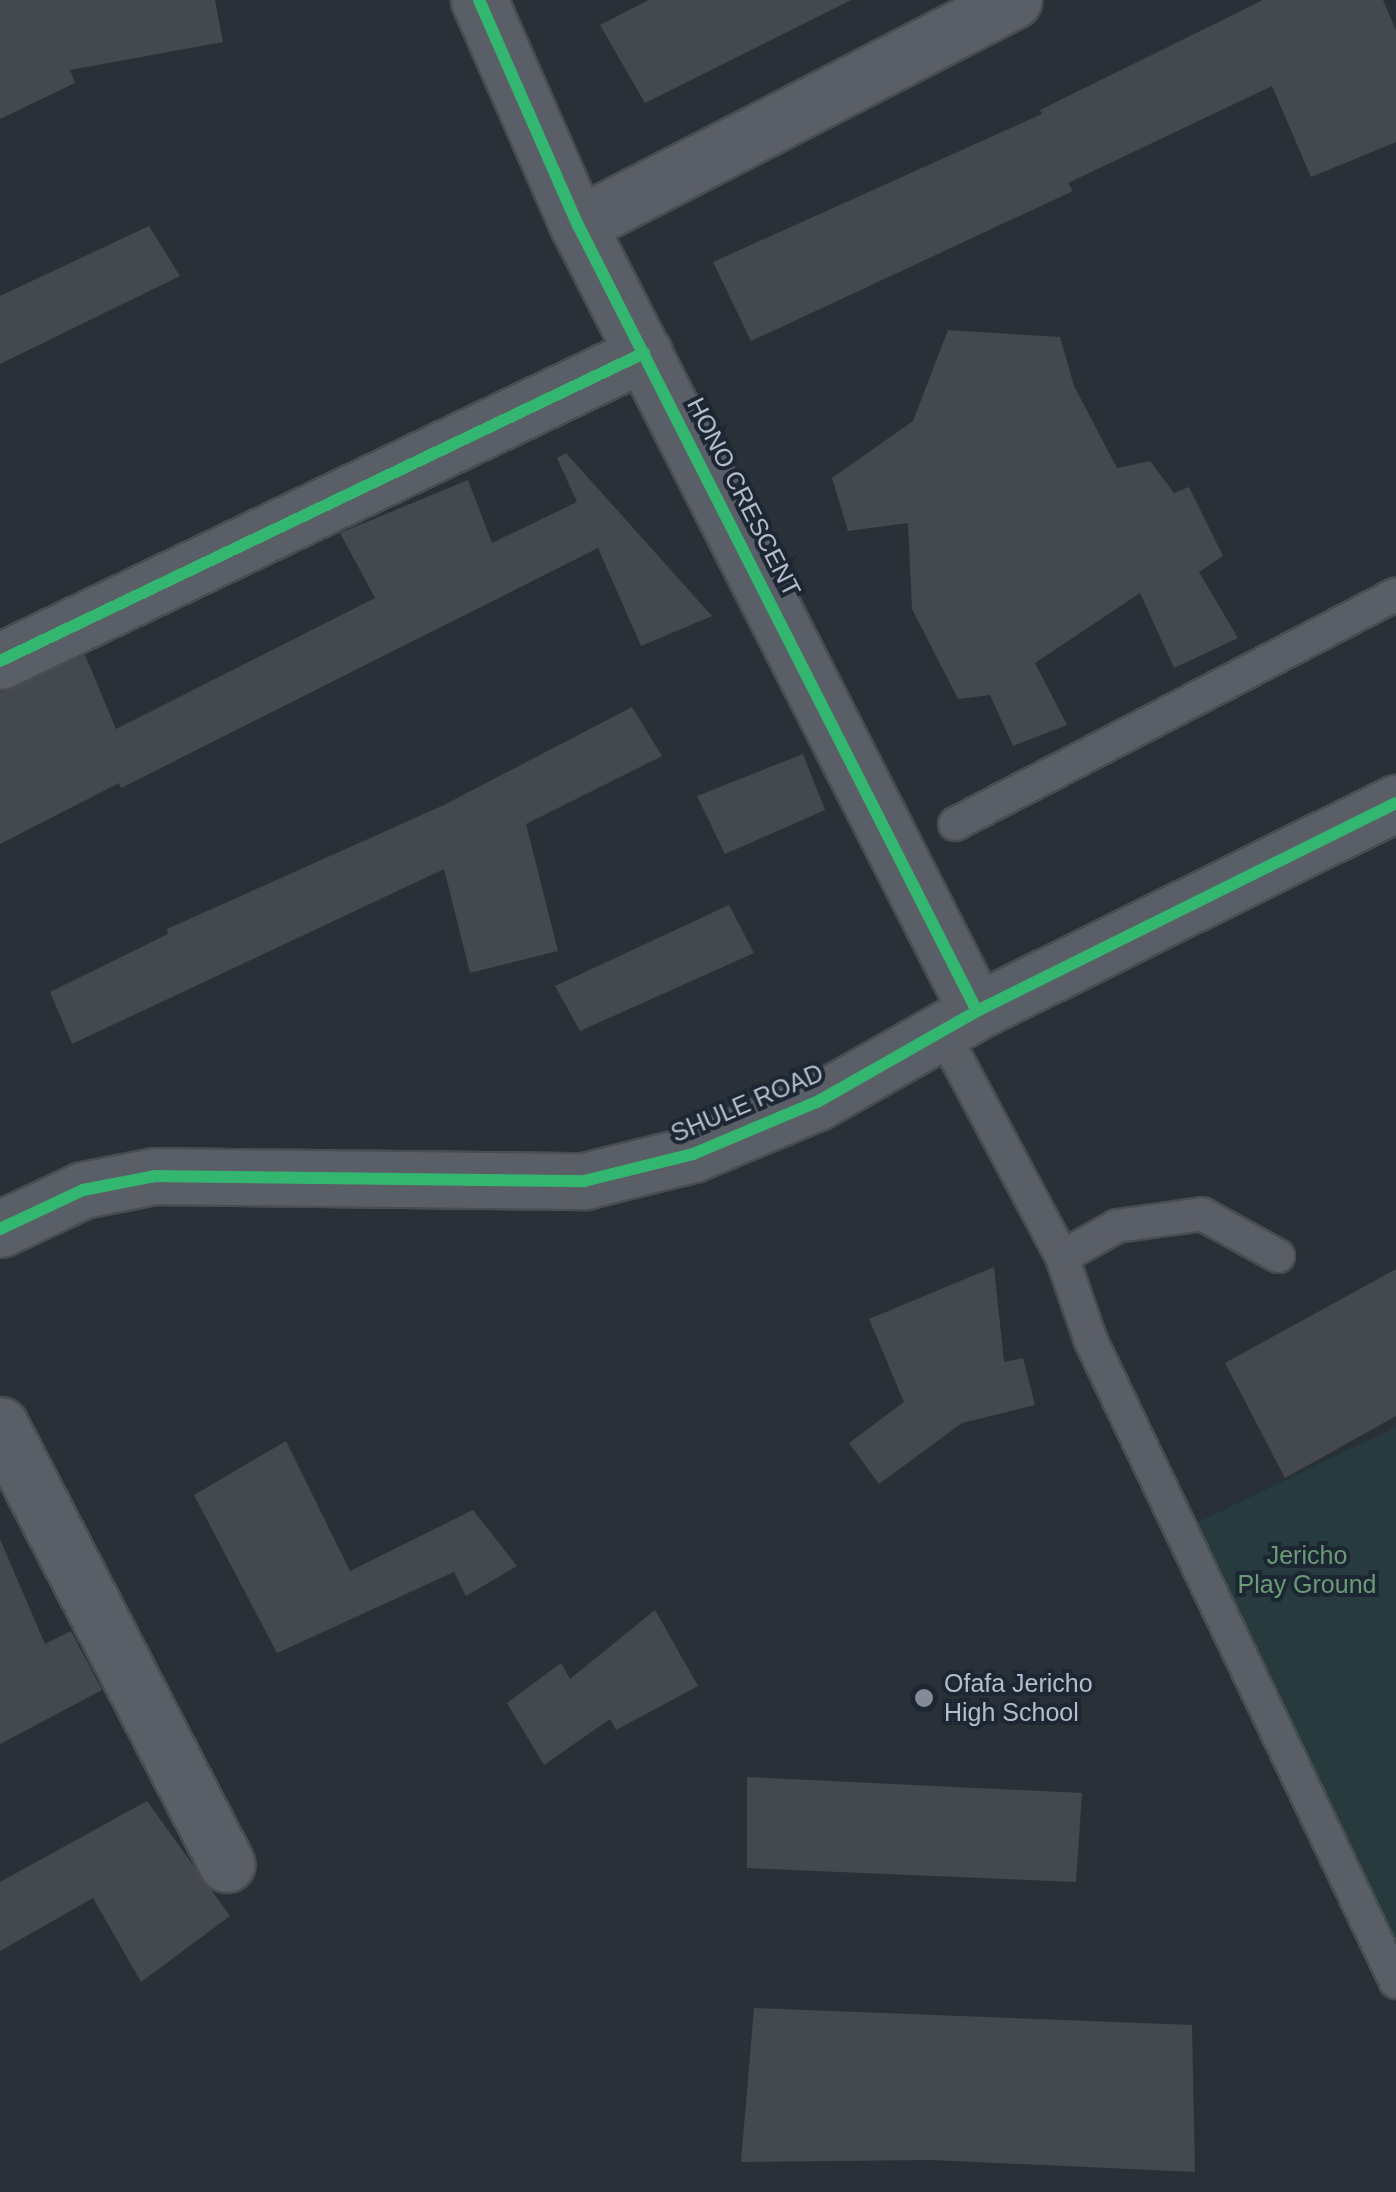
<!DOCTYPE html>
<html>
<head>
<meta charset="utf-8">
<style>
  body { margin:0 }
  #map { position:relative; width:1396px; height:2192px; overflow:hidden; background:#2a3038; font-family:Helvetica,sans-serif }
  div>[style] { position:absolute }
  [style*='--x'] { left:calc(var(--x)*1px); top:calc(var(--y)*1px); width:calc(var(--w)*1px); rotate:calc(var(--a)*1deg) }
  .green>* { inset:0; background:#273a3e }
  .building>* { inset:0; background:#444950 }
  .roads { filter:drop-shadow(2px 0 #484c53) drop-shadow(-2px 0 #484c53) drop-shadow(0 2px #484c53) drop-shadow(0 -2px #484c53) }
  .lane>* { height:32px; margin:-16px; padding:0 16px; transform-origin:16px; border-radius:16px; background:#5a5e66 }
  .street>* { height:55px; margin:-27.5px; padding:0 27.5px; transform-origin:27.5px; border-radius:27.5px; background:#5a5e66 }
  .cycleway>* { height:12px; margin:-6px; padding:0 6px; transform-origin:6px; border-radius:6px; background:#33b770 }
  .dots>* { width:28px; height:28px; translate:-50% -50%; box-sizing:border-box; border:5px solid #1d2633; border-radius:50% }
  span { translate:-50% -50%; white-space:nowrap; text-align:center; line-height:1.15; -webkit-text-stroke:8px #1d2633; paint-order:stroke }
  .street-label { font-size:25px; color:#b4bcc9 }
  .park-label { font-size:25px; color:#6b9a76 }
  .poi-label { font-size:25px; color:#b4bcc9 }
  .left { translate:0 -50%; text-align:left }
</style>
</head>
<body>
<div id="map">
  <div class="green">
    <i style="clip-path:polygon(1396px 1427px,1396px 1964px,1186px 1528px)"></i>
  </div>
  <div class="building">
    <i style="clip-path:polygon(0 0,215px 0,223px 42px,70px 70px,75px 83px,0 119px)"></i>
    <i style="clip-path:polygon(649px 0,851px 0,645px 103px,600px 25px)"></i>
    <i style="clip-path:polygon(1263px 0,1383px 0,1396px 30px,1396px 142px,1311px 177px,1272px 86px,1068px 183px,1073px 191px,751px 341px,713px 262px,1042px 114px,1040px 110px)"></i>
    <i style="clip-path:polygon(149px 226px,180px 276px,0 364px,0 296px)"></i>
    <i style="clip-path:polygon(948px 330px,1060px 337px,1074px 386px,1117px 468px,1150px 461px,1174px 493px,1189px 487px,1223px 556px,1199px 572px,1238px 638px,1174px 668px,1140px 593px,1035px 663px,1067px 725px,1013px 746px,990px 695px,958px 699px,912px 609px,908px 523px,848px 531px,832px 478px,913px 421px)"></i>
    <i style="clip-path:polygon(566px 453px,712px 616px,641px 646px,598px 548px,121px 788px,119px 783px,0 844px,0 692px,85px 655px,116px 729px,375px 598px,340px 533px,468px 480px,492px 543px,577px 502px,557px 458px)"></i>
    <i style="clip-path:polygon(632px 707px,662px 756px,526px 824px,558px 951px,470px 973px,444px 869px,72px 1044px,50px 992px,168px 934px,167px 929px,444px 805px)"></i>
    <i style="clip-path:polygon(803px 754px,825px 810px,725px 854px,697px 796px)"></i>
    <i style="clip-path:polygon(729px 905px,754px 953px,580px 1031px,555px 986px)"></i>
    <i style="clip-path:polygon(994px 1267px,1004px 1362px,1023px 1358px,1035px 1405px,962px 1423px,879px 1484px,849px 1443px,904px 1402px,869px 1319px)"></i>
    <i style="clip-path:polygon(1396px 1269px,1396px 1416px,1285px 1478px,1225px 1363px)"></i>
    <i style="clip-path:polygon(286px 1441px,350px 1571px,473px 1510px,517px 1566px,466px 1596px,454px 1572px,277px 1653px,194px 1495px)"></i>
    <i style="clip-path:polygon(0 1539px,45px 1644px,71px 1631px,102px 1690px,0 1744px)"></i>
    <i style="clip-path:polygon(655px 1610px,698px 1686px,616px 1730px,610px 1719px,544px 1765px,507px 1703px,561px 1663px,570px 1679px)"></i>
    <i style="clip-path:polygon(747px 1777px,1082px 1793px,1076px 1882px,747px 1868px)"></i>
    <i style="clip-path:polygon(147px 1801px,230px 1916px,141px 1982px,93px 1898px,0 1951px,0 1882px)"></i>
    <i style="clip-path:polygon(754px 2008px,1192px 2025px,1195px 2172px,932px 2160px,741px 2162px)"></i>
  </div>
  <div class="roads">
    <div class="lane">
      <i style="--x:955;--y:824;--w:497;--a:-27.5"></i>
      <i style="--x:942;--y:1031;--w:256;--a:62"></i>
      <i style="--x:1062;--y:1257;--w:89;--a:71"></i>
      <i style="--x:1091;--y:1341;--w:710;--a:64.55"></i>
      <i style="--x:1062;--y:1257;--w:63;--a:-29.4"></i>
      <i style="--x:1117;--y:1226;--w:86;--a:-8"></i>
      <i style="--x:1202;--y:1214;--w:87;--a:28.9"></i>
    </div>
    <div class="street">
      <i style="--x:479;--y:0;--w:246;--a:66.3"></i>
      <i style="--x:578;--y:225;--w:881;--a:63.09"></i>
      <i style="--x:578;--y:225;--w:490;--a:-27.3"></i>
      <i style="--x:0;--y:661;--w:714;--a:-25.56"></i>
      <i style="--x:0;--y:1229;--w:92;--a:-25.2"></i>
      <i style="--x:83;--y:1190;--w:73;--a:-11"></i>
      <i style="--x:155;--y:1176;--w:429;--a:0.7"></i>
      <i style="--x:584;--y:1181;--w:112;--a:-13.9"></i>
      <i style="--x:693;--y:1154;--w:134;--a:-22.8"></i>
      <i style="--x:817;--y:1102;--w:184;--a:-29.6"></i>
      <i style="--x:977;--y:1011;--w:468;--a:-26.4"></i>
      <i style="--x:0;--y:1425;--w:494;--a:62.7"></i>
    </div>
  </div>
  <div class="cycleway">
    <i style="--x:479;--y:0;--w:246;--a:66.3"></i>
    <i style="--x:578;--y:225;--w:881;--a:63.09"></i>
    <i style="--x:0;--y:661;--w:714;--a:-25.56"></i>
    <i style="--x:0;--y:1229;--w:92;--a:-25.2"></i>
    <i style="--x:83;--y:1190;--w:73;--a:-11"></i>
    <i style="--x:155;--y:1176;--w:429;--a:0.7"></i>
    <i style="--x:584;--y:1181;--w:112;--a:-13.9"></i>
    <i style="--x:693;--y:1154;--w:134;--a:-22.8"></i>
    <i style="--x:817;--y:1102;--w:184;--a:-29.6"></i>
    <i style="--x:977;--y:1011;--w:468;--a:-26.4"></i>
  </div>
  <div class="dots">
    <i style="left:924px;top:1698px;background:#848b96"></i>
  </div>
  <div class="street-label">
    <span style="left:744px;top:497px;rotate:63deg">HONO CRESCENT</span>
    <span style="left:747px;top:1103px;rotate:-23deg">SHULE ROAD</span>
  </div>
  <div class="park-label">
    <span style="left:1307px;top:1570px">Jericho<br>Play Ground</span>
  </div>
  <div class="poi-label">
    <span class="left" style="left:944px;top:1698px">Ofafa Jericho<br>High School</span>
  </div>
</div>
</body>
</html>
